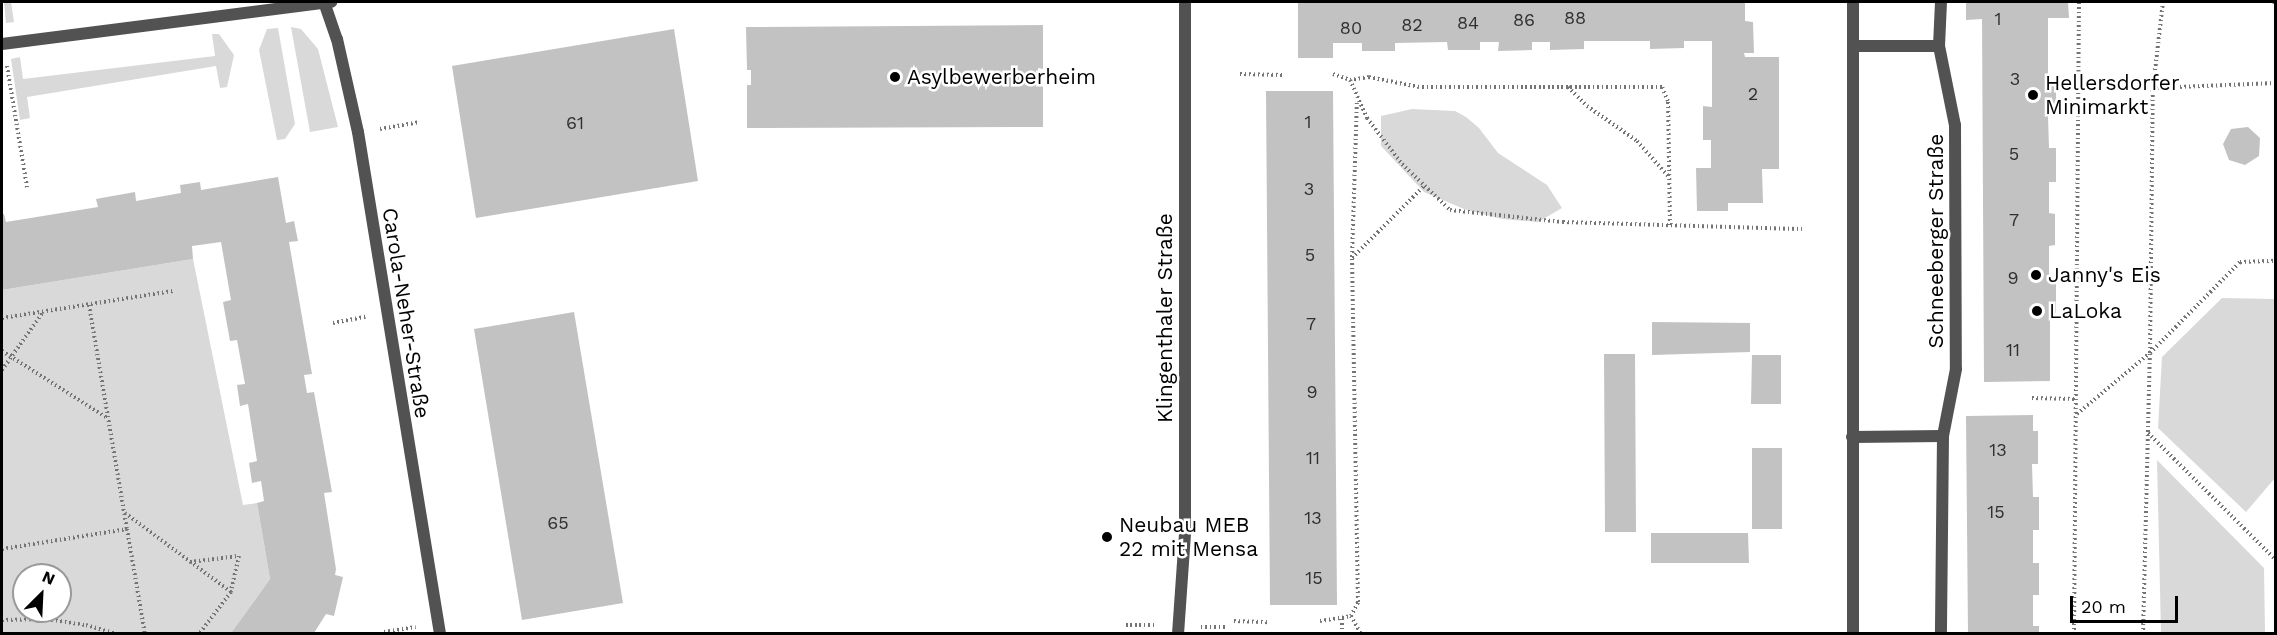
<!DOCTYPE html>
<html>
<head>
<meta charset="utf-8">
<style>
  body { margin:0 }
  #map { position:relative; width:2277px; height:635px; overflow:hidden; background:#fff; font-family:"Work Sans",sans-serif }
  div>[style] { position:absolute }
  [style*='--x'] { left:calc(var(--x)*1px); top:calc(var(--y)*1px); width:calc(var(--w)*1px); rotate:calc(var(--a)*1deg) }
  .green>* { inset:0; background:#d9d9d9 }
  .building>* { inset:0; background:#c2c2c2 }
  .path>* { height:4px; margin-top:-2px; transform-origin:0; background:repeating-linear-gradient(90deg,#747474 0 1.5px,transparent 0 4.5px) }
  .street>* { height:12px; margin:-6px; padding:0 6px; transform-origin:6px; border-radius:6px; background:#525252 }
  .dots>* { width:16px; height:16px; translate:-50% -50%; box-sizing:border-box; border:3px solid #fff; border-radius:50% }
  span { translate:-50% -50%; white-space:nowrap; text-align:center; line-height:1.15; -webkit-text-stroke:5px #fff; paint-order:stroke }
  .number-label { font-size:18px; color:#303030 }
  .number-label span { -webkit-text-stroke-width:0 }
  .poi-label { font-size:21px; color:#000 }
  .left { translate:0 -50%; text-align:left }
  .street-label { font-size:21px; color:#000 }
  .frame { position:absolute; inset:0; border:3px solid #000; pointer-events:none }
  .north { position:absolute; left:12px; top:563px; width:60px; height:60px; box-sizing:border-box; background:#fff; border:2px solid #999; border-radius:50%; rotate:24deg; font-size:16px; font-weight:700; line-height:24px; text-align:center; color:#000 }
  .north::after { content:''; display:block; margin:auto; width:21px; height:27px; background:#000; clip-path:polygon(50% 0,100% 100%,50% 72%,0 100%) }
  .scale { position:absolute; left:2070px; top:596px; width:108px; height:27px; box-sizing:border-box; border:3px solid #000; border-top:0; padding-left:8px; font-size:18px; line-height:21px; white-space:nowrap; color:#000; -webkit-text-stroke:4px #fff; paint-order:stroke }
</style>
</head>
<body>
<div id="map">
  <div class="green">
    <i style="clip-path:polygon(4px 2px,11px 2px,14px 22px,6px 23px)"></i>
    <i style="clip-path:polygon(291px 27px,301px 29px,318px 49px,338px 127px,310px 132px)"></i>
    <i style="clip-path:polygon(278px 28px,295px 124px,285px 139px,277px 140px,259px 50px,267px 29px)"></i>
    <i style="clip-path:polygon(212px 34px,219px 34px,234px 55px,227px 87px,220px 88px,216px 66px,27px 97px,30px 118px,20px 120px,11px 59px,20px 57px,23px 79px,215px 56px)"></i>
    <i style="clip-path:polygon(1412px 109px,1455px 111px,1466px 117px,1479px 128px,1498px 153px,1547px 185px,1562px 208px,1538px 222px,1502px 219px,1464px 209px,1424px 192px,1381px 146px,1381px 116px)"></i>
    <i style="clip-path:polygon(evenodd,193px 259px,243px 505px,257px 503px,270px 579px,231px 633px,2px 633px,2px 290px,193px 259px,24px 575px,60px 575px,60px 611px,24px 611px,24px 575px)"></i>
    <i style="clip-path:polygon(2222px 298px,2275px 299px,2275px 478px,2246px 512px,2158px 428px,2162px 357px)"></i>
    <i style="clip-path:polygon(2157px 460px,2264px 568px,2265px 633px,2161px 633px)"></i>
  </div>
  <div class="building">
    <i style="clip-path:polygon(1298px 2px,1745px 2px,1745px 21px,1753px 22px,1754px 53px,1744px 53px,1745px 57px,1779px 57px,1779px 169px,1762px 169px,1763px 203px,1728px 203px,1728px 211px,1697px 211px,1696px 168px,1711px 168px,1711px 140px,1703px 140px,1703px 106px,1712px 107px,1712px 41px,1684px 41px,1684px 48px,1650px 49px,1650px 41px,1584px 41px,1584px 49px,1550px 50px,1550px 42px,1532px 42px,1532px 50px,1498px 51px,1499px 42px,1480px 42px,1480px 50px,1448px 50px,1447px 42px,1395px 43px,1395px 51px,1362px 51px,1362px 43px,1333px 43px,1333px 58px,1298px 58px)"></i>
    <i style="clip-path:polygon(1966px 2px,2068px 2px,2069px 18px,2048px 18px,2048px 82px,2056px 82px,2056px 116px,2048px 116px,2049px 148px,2056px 148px,2056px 182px,2049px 182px,2049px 213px,2055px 214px,2055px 245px,2049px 246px,2049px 280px,2056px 279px,2056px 313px,2050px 313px,2050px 381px,1984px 382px,1982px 19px,1966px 20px)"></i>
    <i style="clip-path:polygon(1043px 25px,1043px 69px,1038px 68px,1039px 84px,1043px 83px,1043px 127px,747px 128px,747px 85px,751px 85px,751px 70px,747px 70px,746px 27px)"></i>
    <i style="clip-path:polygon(674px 29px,698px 181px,476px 218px,452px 66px)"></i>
    <i style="clip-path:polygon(1266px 91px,1333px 91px,1337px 605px,1270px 605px)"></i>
    <i style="clip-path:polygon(2248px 127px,2260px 138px,2259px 156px,2245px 165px,2229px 160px,2223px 144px,2231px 129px)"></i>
    <i style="clip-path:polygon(278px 177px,286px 223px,294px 221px,298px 241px,289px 242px,312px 374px,304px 375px,307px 393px,314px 392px,332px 492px,324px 493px,336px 569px,335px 575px,343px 577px,334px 616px,326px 614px,314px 633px,231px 633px,270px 579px,257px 503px,264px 501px,261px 481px,252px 483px,249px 463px,257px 461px,248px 404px,240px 406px,237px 385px,245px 384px,237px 340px,230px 341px,223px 302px,231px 300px,221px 242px,192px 246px,193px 259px,2px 290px,2px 214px,4px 214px,6px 222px,98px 207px,96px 199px,135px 192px,136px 201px,181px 193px,180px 185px,200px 182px,201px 190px)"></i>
    <i style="clip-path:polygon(574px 312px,623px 603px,522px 620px,474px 329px)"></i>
    <i style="clip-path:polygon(1652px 322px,1750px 323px,1750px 352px,1652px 355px)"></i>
    <i style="clip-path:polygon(1604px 354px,1635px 354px,1636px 532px,1605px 532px)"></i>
    <i style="clip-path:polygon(1752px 355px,1781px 355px,1781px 404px,1751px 404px)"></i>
    <i style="clip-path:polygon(2033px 415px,2033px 431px,2038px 431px,2038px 464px,2032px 464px,2033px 497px,2039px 497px,2039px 530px,2033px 530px,2033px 563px,2039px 563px,2039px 595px,2033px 595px,2033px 626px,2039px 626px,2039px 633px,1968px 633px,1966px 416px)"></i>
    <i style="clip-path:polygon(1752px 448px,1782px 448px,1782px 529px,1752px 529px)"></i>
    <i style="clip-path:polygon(1651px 533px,1748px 533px,1749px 563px,1651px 563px)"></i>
  </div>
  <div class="path">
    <i style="--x:2274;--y:2;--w:4;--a:56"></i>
    <i style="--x:7;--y:66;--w:123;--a:80.6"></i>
    <i style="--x:1240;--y:74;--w:42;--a:1.4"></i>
    <i style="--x:1333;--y:74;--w:18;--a:19"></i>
    <i style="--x:1568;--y:87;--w:27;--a:45"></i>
    <i style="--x:1587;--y:106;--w:61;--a:35"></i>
    <i style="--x:1637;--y:141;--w:48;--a:48.4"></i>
    <i style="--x:2153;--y:88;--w:123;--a:-2.3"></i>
    <i style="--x:380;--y:129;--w:39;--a:-10"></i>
    <i style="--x:1670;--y:225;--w:124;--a:-90.9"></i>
    <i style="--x:1668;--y:101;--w:15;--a:-113"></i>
    <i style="--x:1662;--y:87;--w:243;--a:180"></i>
    <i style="--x:1419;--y:87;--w:51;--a:-168.7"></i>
    <i style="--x:1369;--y:77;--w:19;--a:171"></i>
    <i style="--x:1350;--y:80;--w:42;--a:65.9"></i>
    <i style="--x:1367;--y:118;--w:58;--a:52.7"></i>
    <i style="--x:1402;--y:164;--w:66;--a:43.8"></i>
    <i style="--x:1450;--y:210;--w:114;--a:6.1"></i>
    <i style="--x:1563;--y:222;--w:239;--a:1.7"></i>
    <i style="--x:1352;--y:257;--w:157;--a:-88.2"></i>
    <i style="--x:89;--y:305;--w:227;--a:80.4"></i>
    <i style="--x:2;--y:318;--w:173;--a:-9"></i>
    <i style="--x:333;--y:323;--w:33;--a:-11"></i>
    <i style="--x:2;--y:351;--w:125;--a:32.5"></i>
    <i style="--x:2;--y:370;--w:71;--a:-54.7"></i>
    <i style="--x:2032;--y:398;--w:44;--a:1.3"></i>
    <i style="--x:2077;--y:414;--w:95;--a:-39.9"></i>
    <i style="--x:2150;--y:353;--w:128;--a:-45.3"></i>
    <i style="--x:2240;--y:262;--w:36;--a:-2"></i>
    <i style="--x:2148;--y:433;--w:180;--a:44.8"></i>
    <i style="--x:125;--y:513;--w:132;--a:36.7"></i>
    <i style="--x:2;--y:549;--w:127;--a:-9.1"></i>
    <i style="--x:127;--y:529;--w:107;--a:80.3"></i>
    <i style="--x:190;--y:562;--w:49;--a:-7"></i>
    <i style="--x:239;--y:556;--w:37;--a:103"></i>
    <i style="--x:231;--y:592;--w:53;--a:127.3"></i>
    <i style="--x:1351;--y:616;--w:21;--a:61"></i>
    <i style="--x:2;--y:620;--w:45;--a:-1.3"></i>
    <i style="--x:47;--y:619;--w:39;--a:9"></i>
    <i style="--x:86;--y:625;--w:32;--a:16"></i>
    <i style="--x:1234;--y:621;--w:36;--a:2"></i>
    <i style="--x:1320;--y:621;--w:31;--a:-9"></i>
    <i style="--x:1351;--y:616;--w:16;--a:-63"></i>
    <i style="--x:1358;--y:602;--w:344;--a:-91"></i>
    <i style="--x:1352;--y:258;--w:102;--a:-45"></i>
    <i style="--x:1126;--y:625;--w:29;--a:0"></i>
    <i style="--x:1201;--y:627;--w:25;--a:0"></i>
    <i style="--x:384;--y:632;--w:32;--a:-9"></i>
    <i style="--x:1342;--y:634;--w:16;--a:-90"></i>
    <i style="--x:2074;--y:634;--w:632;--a:-89.55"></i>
    <i style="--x:2143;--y:634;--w:281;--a:-88.6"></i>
    <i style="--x:2150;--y:353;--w:265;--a:-89.4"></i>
    <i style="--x:2153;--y:88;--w:87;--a:-83.4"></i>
  </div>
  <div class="street">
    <i style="--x:324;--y:2;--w:39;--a:71"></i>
    <i style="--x:337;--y:39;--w:95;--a:77.3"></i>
    <i style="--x:358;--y:132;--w:509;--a:80.72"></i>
    <i style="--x:1941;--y:2;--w:44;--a:92.6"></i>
    <i style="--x:1939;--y:46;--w:81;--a:78.6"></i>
    <i style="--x:1955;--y:125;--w:244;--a:89.8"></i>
    <i style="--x:1956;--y:369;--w:68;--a:101"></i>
    <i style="--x:1943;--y:436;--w:198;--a:90.6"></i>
    <i style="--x:2;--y:44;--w:332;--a:-7.3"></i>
    <i style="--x:1853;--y:46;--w:86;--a:0"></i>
    <i style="--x:1852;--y:437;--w:91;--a:-0.6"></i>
    <i style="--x:1178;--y:634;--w:101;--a:-86"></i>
    <i style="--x:1185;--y:533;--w:531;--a:-90"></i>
    <i style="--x:1853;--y:634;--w:632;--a:-90"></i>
  </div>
  <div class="dots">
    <i style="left:895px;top:77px;background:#000"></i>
    <i style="left:2033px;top:95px;background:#000"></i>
    <i style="left:2036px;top:275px;background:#000"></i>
    <i style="left:2037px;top:311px;background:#000"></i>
    <i style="left:1107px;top:537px;background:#000"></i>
  </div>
  <div class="number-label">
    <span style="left:1575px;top:18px">88</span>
    <span style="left:1998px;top:19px">1</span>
    <span style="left:1524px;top:20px">86</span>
    <span style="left:1468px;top:23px">84</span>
    <span style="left:1412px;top:25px">82</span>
    <span style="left:1351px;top:28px">80</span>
    <span style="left:2015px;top:79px">3</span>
    <span style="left:1753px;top:94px">2</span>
    <span style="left:1308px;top:122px">1</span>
    <span style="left:575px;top:123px">61</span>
    <span style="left:2014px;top:154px">5</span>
    <span style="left:1309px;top:189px">3</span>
    <span style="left:2014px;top:220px">7</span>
    <span style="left:1310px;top:255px">5</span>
    <span style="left:2013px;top:278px">9</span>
    <span style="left:1311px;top:324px">7</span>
    <span style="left:2013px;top:350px">11</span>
    <span style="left:1312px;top:392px">9</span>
    <span style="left:1998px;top:450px">13</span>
    <span style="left:1313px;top:458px">11</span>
    <span style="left:1996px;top:512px">15</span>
    <span style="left:1313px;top:518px">13</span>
    <span style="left:558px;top:523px">65</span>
    <span style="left:1314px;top:578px">15</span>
  </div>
  <div class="poi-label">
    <span class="left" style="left:907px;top:77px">Asylbewerberheim</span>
    <span class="left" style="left:2045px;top:95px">Hellersdorfer<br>Minimarkt</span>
    <span class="left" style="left:2048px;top:275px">Janny's Eis</span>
    <span class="left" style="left:2049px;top:311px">LaLoka</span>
    <span class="left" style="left:1119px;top:537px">Neubau MEB<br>22 mit Mensa</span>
  </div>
  <div class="street-label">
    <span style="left:1936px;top:241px;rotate:-90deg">Schneeberger Straße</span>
    <span style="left:406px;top:313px;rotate:81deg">Carola-Neher-Straße</span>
    <span style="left:1165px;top:318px;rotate:-90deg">Klingenthaler Straße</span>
  </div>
  <div class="frame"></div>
  <div class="north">N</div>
  <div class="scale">20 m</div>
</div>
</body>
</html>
